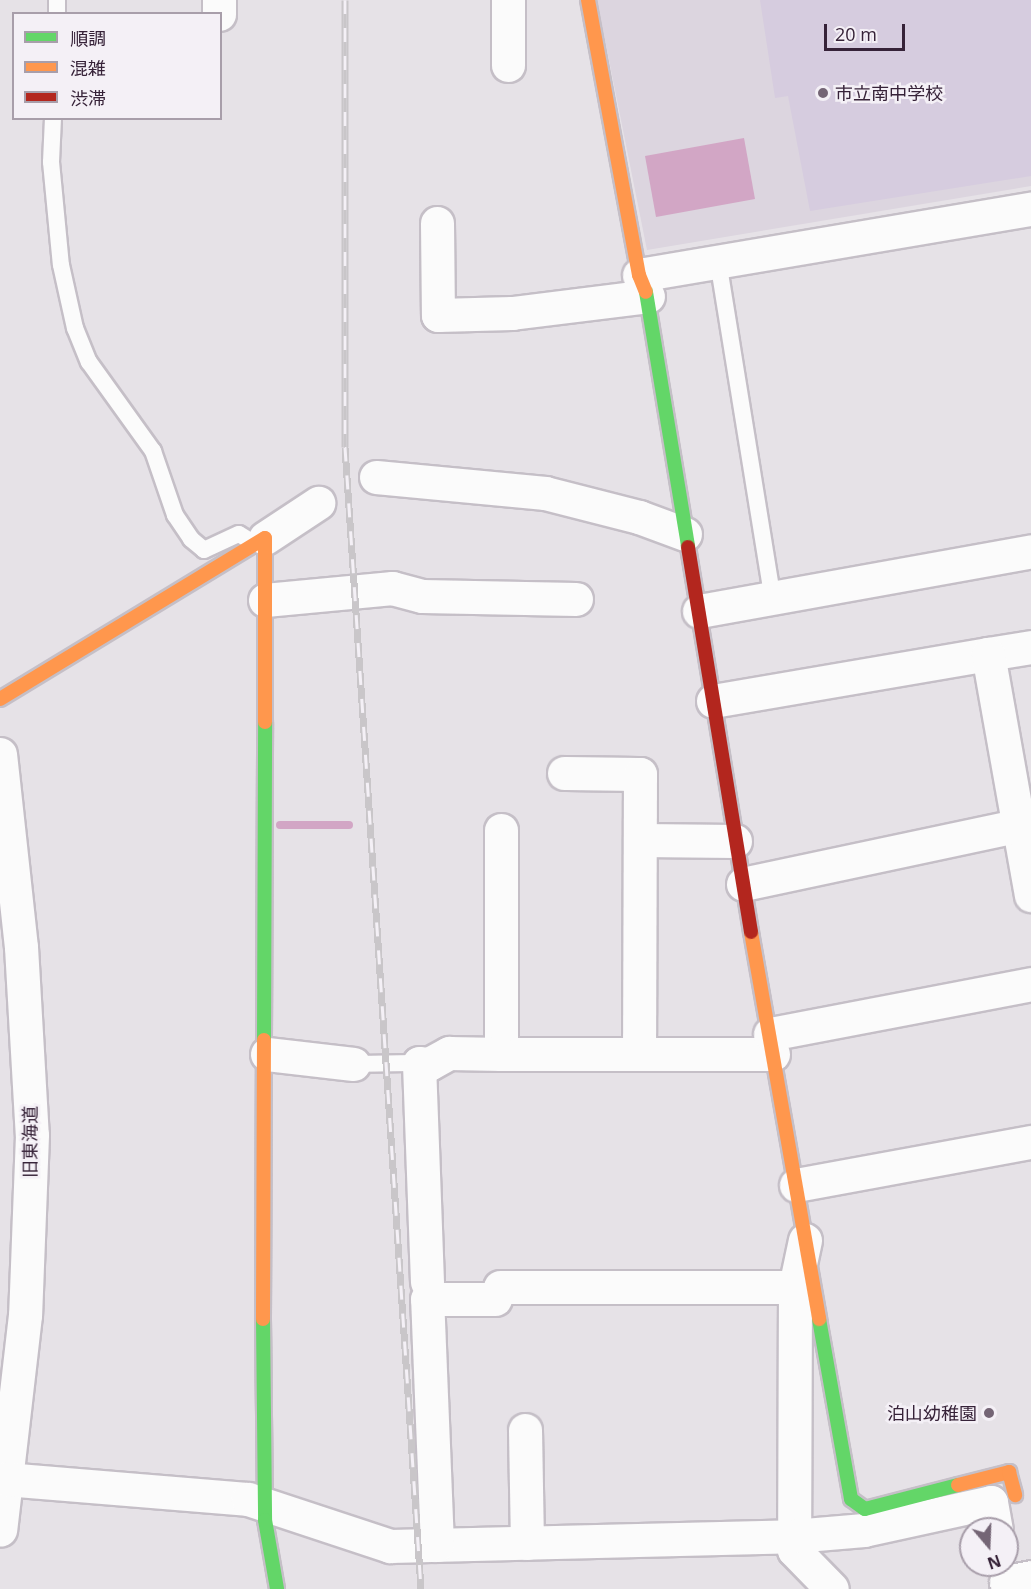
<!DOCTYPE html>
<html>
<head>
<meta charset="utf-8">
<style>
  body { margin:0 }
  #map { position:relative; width:1031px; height:1589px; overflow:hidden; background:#e6e2e7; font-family:"Open Sans","Noto Sans JP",sans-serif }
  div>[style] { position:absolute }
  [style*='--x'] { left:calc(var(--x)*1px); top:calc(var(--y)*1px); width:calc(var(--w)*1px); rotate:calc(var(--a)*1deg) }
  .built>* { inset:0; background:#dcd5df }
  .green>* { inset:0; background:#d6ccdf }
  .water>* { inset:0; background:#d2a6c5 }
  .stream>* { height:8px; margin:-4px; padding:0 4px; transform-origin:4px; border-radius:4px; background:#d2a6c5 }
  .roads { filter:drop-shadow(2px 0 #c5bfc7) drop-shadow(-2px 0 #c5bfc7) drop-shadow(0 2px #c5bfc7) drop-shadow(0 -2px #c5bfc7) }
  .lane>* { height:16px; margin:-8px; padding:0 8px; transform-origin:8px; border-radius:8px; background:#fbfbfb }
  .street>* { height:33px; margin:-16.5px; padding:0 16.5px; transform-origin:16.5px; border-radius:16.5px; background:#fbfbfb }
  .fast>* { height:14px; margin:-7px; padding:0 7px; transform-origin:7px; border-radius:7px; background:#63d668 }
  .slow>* { height:14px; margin:-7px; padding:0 7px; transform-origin:7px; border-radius:7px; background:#ff974d }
  .jam>* { height:14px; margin:-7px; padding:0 7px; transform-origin:7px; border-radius:7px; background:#b3261e }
  .rail>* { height:7px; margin-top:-3.5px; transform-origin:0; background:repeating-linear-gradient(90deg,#f4f0f6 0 14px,#c9c6c9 0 28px); box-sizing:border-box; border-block:2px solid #c9c6c9 }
  .dots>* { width:16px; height:16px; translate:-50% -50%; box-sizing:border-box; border:3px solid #f4f0f6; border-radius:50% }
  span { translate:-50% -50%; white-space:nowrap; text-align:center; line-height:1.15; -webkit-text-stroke:5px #f4f0f6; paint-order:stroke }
  .poi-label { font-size:18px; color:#362238 }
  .left { translate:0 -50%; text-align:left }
  .right { translate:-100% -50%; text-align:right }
  .street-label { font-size:18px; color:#362238 }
  .legend { position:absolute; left:12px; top:12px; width:210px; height:108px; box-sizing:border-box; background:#f4f0f6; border:2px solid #a89eaa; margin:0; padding:8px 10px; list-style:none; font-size:18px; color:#362238 }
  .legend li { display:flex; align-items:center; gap:12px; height:30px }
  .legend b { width:30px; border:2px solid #a89eaa }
  .north { position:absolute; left:959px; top:1517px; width:60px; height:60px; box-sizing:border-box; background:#f4f0f6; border:2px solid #a89eaa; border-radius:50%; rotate:161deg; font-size:16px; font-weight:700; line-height:24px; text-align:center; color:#362238 }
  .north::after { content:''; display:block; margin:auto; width:21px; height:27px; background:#746575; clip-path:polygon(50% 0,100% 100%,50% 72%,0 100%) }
  .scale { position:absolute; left:824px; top:24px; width:81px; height:27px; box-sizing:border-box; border:3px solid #362238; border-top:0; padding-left:8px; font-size:18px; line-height:21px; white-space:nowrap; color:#362238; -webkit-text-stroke:4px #f4f0f6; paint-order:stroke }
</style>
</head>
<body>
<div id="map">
  <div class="built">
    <i style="clip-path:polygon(597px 0,1031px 0,1031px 186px,647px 250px)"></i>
  </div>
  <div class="green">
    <i style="clip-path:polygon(760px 0,1031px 0,1031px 176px,810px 211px,788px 96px,775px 98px)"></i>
  </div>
  <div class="water">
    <i style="clip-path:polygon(744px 138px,755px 199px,656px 217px,645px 156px)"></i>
  </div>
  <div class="stream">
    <i style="--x:280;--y:825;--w:69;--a:0"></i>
  </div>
  <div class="roads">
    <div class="lane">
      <i style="--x:57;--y:14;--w:14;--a:-90"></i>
      <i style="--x:53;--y:118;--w:44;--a:92.6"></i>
      <i style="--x:51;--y:162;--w:103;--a:84.5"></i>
      <i style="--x:61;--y:265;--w:65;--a:77.5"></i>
      <i style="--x:75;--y:328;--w:37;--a:68"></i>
      <i style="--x:89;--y:362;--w:110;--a:54.3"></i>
      <i style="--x:153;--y:451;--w:68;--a:71"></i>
      <i style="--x:175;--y:515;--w:29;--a:56"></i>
      <i style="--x:191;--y:539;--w:17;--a:40"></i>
      <i style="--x:204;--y:550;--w:38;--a:-25"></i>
      <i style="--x:239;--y:534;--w:19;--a:32"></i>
      <i style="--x:718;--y:261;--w:342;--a:80.8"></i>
      <i style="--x:353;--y:1064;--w:66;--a:-0.9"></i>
    </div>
    <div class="street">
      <i style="--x:219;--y:0;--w:14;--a:90"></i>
      <i style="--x:508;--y:65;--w:65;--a:-90"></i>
      <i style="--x:437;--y:223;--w:92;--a:89.4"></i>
      <i style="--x:438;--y:315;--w:74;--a:-1.5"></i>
      <i style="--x:512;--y:313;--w:137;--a:-7.1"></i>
      <i style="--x:639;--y:275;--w:398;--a:-9.6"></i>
      <i style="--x:376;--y:477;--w:170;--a:5.4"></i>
      <i style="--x:545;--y:493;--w:97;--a:14.3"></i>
      <i style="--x:639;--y:517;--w:49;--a:20.3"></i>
      <i style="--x:265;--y:538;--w:64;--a:-33.4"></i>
      <i style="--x:265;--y:600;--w:128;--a:-5.4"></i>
      <i style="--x:392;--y:588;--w:31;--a:15"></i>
      <i style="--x:422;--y:596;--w:154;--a:1.1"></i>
      <i style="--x:699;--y:611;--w:337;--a:-10.2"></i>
      <i style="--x:988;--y:654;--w:44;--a:-9.2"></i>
      <i style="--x:713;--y:701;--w:279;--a:-9.7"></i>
      <i style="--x:988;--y:654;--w:245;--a:79.9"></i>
      <i style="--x:0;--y:754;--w:194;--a:83.8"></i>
      <i style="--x:21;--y:947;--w:188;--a:86.7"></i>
      <i style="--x:32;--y:1135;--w:180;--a:92.2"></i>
      <i style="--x:25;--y:1315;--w:216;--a:96.6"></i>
      <i style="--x:564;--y:773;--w:76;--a:0.8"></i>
      <i style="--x:640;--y:774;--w:279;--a:90.2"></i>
      <i style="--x:501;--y:830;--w:224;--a:90"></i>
      <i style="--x:501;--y:1054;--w:272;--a:0"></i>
      <i style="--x:641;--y:840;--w:94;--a:0.6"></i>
      <i style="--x:743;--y:884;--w:294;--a:-12"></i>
      <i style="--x:770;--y:1034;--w:266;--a:-10.8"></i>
      <i style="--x:267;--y:1054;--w:87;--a:6.6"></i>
      <i style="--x:796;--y:1185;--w:239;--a:-10.4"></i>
      <i style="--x:805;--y:1240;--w:48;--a:102"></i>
      <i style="--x:795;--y:1287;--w:263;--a:90.2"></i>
      <i style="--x:794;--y:1550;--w:54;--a:45.7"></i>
      <i style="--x:427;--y:1282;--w:219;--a:-92.1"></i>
      <i style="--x:419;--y:1063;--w:10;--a:6"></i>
      <i style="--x:429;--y:1064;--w:23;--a:-29"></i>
      <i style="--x:449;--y:1053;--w:52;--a:1.1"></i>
      <i style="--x:500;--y:1287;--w:295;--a:0"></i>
      <i style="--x:525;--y:1430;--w:113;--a:89"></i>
      <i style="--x:5;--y:1479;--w:244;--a:4.7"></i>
      <i style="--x:248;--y:1499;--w:150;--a:18.3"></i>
      <i style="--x:390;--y:1546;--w:403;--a:-1.4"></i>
      <i style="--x:793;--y:1536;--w:71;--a:-4.8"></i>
      <i style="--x:864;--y:1530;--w:130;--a:-12.4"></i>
      <i style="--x:991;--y:1502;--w:27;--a:80"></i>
      <i style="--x:437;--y:1545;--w:246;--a:-92.3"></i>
      <i style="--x:427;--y:1299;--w:68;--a:0"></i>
      <i style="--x:1006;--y:1582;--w:25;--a:-11"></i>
    </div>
    <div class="fast">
      <i style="--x:646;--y:292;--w:258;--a:80.6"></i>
      <i style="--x:264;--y:1040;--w:318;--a:-89.8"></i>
      <i style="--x:263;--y:1319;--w:201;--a:89.4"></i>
      <i style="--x:265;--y:1520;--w:70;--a:80.1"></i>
      <i style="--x:819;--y:1319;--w:183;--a:79.9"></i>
      <i style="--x:851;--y:1499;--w:17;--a:36"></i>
      <i style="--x:865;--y:1509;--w:96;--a:-14.5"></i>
    </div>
    <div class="slow">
      <i style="--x:588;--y:0;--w:280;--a:79.5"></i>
      <i style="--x:639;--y:275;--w:18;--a:68"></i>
      <i style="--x:0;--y:699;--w:310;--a:-31.3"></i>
      <i style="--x:265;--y:538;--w:184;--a:90"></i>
      <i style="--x:751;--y:932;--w:393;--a:80"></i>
      <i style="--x:263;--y:1319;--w:279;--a:-89.8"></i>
      <i style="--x:958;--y:1485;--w:53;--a:-14.3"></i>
      <i style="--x:1009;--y:1472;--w:24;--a:75"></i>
    </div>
    <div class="jam">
      <i style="--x:688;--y:547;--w:390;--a:80.7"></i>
    </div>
  </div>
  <div class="rail">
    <i style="--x:345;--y:0;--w:447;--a:90"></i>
    <i style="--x:345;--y:447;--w:1145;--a:86.19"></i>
  </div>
  <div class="dots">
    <i style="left:823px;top:93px;background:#746575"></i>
    <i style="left:989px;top:1413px;background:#746575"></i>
  </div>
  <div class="poi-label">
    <span class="left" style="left:835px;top:93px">市立南中学校</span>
    <span class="right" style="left:977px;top:1413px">泊山幼稚園</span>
  </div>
  <div class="street-label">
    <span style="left:30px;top:1142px;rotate:-90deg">旧東海道</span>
  </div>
  <ul class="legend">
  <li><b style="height:8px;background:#63d668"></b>順調</li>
  <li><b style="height:8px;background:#ff974d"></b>混雑</li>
  <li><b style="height:8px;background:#b3261e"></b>渋滞</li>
  </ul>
  <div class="north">N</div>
  <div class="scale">20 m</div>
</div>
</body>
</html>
